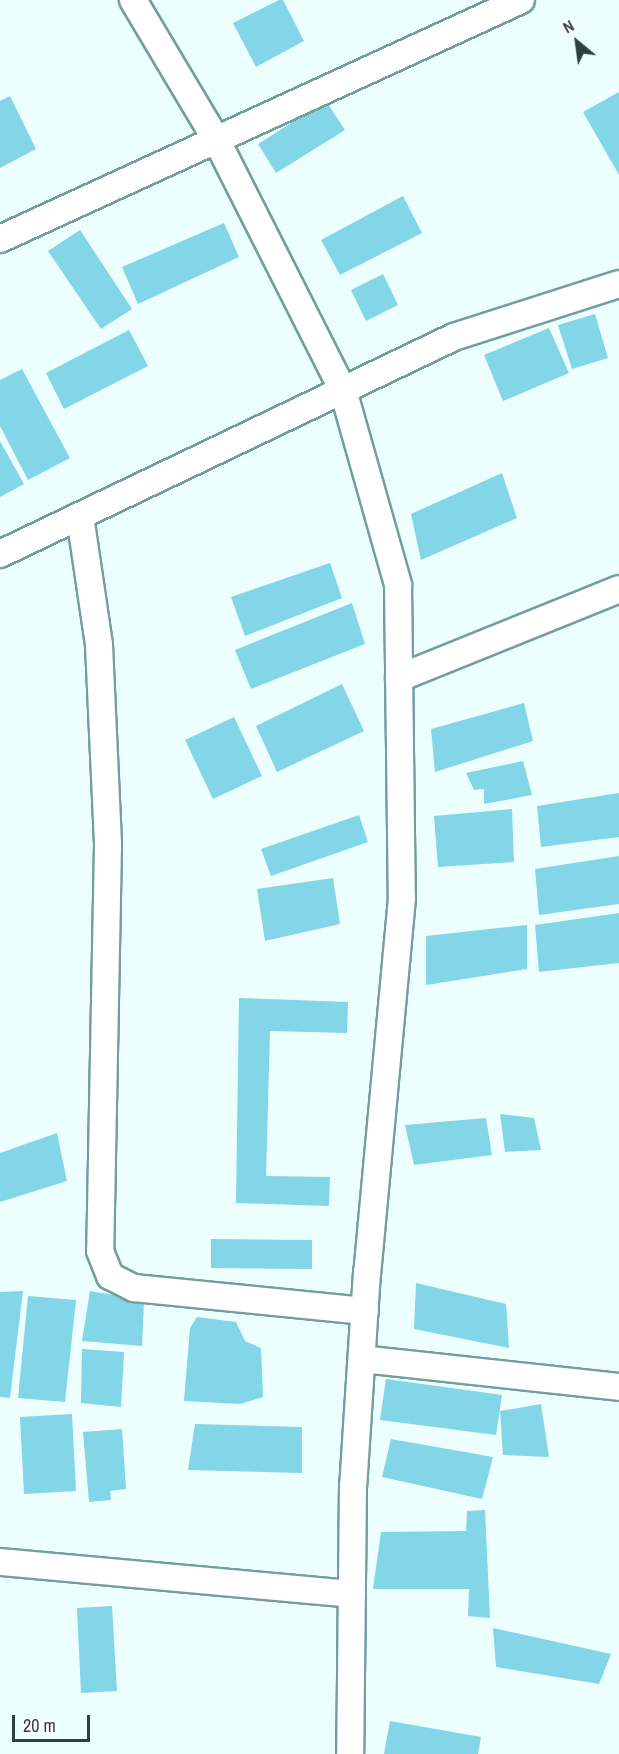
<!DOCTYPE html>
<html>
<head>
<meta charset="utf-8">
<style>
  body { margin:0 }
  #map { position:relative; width:619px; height:1754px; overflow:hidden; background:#ecfefd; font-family:"Archivo Narrow",sans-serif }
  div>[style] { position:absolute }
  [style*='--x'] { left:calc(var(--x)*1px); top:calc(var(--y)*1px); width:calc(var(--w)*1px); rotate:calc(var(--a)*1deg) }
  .building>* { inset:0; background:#83d5e8 }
  .roads { filter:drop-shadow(2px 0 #739e9e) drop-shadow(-2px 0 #739e9e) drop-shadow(0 2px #739e9e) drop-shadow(0 -2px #739e9e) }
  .minor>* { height:26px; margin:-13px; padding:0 13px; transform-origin:13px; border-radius:13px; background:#fff }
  span { translate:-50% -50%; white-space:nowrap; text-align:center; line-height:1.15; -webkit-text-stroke:5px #fff; paint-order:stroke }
  .north { position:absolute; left:547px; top:12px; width:60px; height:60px; -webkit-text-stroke:4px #fff; paint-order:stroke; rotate:331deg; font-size:16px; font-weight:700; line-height:24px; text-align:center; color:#2d3f3f }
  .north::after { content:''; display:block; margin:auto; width:21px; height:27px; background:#2d3f3f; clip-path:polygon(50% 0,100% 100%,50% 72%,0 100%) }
  .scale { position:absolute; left:12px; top:1715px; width:78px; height:27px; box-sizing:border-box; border:3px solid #2d3f3f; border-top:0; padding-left:8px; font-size:18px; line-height:21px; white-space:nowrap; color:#2d3f3f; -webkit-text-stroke:4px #fff; paint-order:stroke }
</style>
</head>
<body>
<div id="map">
  <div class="building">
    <i style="clip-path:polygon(279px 0,283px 0,304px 41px,256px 67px,233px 23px)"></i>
    <i style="clip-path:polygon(619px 92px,619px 175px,583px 112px)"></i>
    <i style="clip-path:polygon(10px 96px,36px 149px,0 168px,0 101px)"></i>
    <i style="clip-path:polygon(326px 101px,345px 130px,276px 173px,258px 144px)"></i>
    <i style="clip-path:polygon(403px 196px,422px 233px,340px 275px,321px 240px)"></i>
    <i style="clip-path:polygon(224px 223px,239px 257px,138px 304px,122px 267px)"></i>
    <i style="clip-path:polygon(80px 230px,132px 309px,101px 329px,48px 251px)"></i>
    <i style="clip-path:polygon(383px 274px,398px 305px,366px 321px,351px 290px)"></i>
    <i style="clip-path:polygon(595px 314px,608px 358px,572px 369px,558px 325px)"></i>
    <i style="clip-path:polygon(549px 328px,569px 373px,503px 401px,484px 355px)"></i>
    <i style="clip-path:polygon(129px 330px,148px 366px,64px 409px,46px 373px)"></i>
    <i style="clip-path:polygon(22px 369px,70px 458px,28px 480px,0 426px,0 380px)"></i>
    <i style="clip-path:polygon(0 441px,24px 484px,0 497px)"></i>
    <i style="clip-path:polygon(502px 473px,517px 518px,421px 560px,411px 514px)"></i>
    <i style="clip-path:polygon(330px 563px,342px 598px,245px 636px,231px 597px)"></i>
    <i style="clip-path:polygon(352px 603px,365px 644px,251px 689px,235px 650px)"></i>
    <i style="clip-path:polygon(342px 684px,364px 731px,277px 772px,256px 726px)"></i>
    <i style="clip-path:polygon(524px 703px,533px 741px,435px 772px,431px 729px)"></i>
    <i style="clip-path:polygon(234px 717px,262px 776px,213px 799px,185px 740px)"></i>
    <i style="clip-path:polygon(523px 761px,532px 795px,484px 804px,484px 789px,474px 790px,466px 773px)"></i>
    <i style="clip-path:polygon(619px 793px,619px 837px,541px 847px,537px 806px)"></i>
    <i style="clip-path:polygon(512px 809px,514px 862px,438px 867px,434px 816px)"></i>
    <i style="clip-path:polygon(359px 815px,368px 842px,271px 876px,261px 849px)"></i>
    <i style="clip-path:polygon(619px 856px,619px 904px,539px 915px,535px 869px)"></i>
    <i style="clip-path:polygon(333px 878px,340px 924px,265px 941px,257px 889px)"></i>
    <i style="clip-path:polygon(619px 913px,619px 963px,539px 972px,535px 925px)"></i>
    <i style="clip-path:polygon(527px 925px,527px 969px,426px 985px,426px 936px)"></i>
    <i style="clip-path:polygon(239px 998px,348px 1002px,347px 1033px,270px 1031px,266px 1176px,330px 1177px,329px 1206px,236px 1203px)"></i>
    <i style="clip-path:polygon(500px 1114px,534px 1118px,541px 1150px,505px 1152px)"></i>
    <i style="clip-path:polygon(486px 1118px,492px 1155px,414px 1165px,405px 1125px)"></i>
    <i style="clip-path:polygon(57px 1133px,67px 1181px,0 1202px,0 1153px)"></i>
    <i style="clip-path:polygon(211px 1239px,312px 1240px,312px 1269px,211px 1268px)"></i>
    <i style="clip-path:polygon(416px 1283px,506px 1304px,509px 1348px,414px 1329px)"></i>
    <i style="clip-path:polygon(23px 1291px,10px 1398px,0 1397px,0 1292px)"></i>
    <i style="clip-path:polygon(90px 1291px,144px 1300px,142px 1346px,82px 1341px)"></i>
    <i style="clip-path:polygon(28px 1296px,76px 1300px,65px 1402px,18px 1398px)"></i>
    <i style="clip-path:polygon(197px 1317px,236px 1322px,245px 1341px,261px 1348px,263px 1397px,240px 1404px,184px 1401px,190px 1328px)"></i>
    <i style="clip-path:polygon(82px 1349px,124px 1352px,121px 1407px,81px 1403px)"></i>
    <i style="clip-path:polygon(386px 1379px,502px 1395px,496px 1435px,380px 1420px)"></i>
    <i style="clip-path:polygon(541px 1404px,549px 1457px,503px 1455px,500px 1411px)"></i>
    <i style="clip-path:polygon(72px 1414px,76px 1491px,24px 1494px,20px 1417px)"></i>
    <i style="clip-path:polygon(195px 1424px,302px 1427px,302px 1473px,188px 1470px)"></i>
    <i style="clip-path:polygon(122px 1429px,126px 1489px,110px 1491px,111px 1500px,89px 1502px,83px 1432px)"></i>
    <i style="clip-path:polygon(391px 1439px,493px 1457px,482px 1499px,382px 1477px)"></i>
    <i style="clip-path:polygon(485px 1510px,490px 1618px,468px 1616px,469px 1589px,373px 1589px,381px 1532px,466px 1531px,467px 1511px)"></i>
    <i style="clip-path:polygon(112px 1606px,117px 1691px,81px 1693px,77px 1608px)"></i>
    <i style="clip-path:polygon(493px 1628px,611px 1654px,599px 1684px,496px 1667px)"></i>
    <i style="clip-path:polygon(390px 1721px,481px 1737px,478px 1754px,384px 1754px)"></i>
  </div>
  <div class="roads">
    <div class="minor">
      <i style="--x:133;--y:0;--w:164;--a:59.2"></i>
      <i style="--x:217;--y:141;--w:279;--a:63.2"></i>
      <i style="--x:343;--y:390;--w:203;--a:74.2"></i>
      <i style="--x:398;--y:585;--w:313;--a:89.3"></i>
      <i style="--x:402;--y:898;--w:376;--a:95.3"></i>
      <i style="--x:367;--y:1272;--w:214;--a:93.7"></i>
      <i style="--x:353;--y:1486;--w:268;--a:90.6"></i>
      <i style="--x:0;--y:239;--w:573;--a:-24.64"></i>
      <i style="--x:80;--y:516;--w:130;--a:81.6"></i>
      <i style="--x:99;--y:645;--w:200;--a:87.4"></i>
      <i style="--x:108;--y:845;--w:406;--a:91.1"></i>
      <i style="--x:100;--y:1251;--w:27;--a:68"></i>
      <i style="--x:110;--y:1276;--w:27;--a:27"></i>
      <i style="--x:134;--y:1288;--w:232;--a:5.7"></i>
      <i style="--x:0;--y:554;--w:503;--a:-25.55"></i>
      <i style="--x:454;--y:337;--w:173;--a:-17.8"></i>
      <i style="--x:399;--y:678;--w:237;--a:-22"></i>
      <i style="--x:362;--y:1359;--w:259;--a:6.2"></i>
      <i style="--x:0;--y:1562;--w:353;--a:5.2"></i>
    </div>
  </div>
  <div class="north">N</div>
  <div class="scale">20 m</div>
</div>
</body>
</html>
